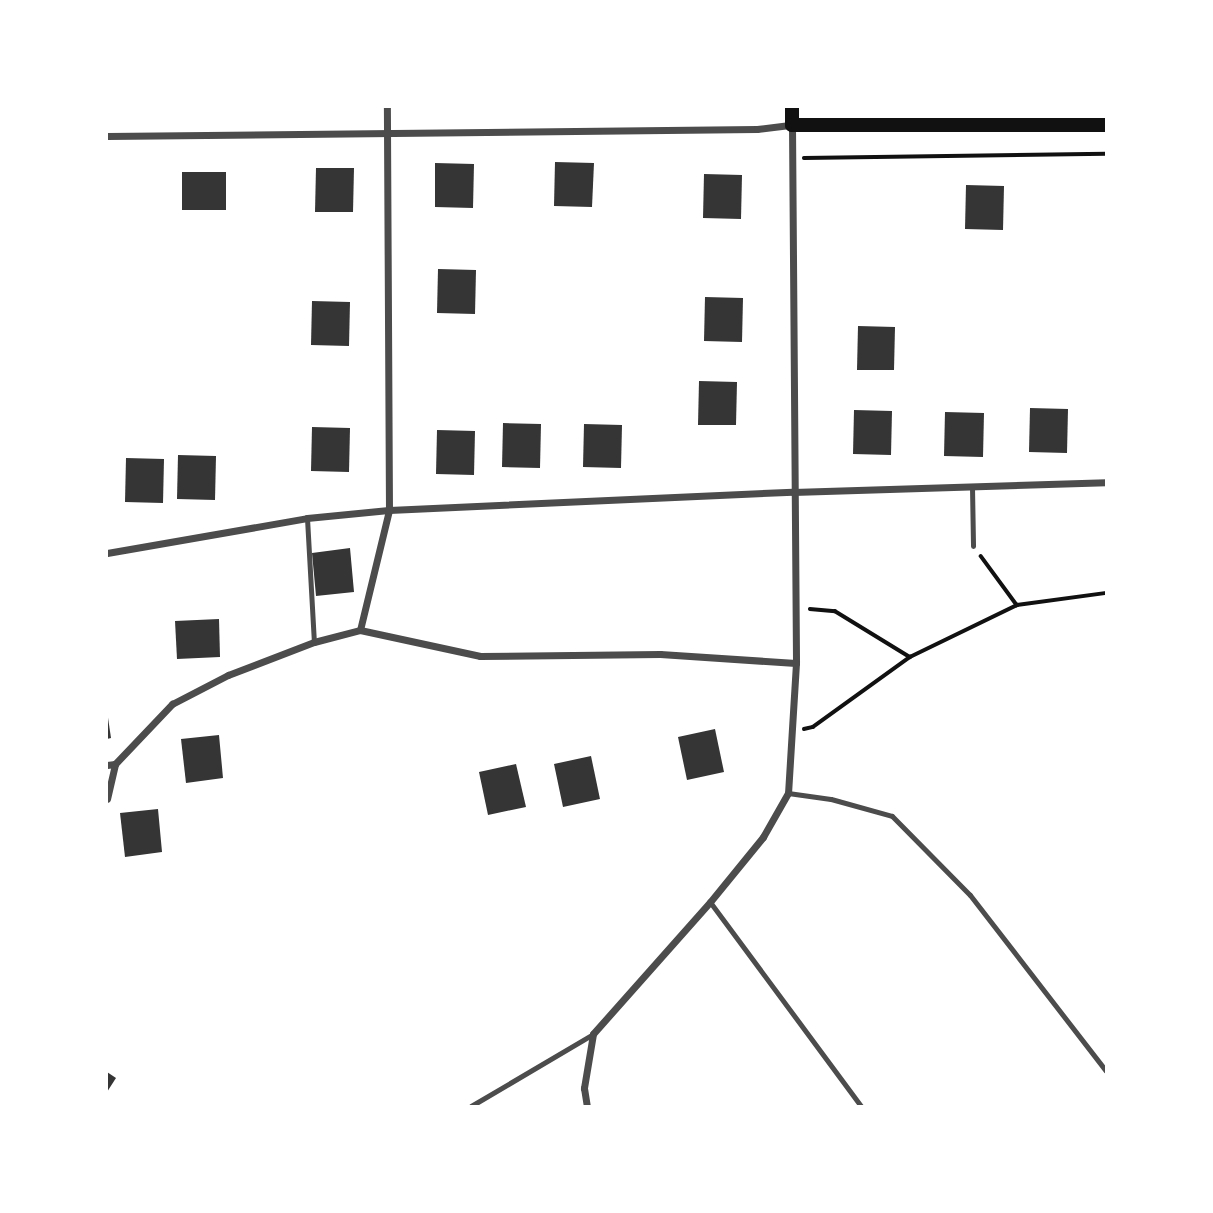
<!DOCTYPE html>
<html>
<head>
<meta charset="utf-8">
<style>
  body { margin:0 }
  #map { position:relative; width:1213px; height:1213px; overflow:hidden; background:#fff; font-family:"Noto Sans",sans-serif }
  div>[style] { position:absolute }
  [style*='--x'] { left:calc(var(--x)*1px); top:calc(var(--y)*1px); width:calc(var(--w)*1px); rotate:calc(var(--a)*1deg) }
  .building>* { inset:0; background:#353535 }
  .path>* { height:3.5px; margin:-1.75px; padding:0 1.75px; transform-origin:1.75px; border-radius:1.75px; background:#111 }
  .service>* { height:5px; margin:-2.5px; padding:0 2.5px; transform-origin:2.5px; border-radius:2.5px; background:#4c4c4c }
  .minor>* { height:7px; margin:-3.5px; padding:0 3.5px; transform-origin:3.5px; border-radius:3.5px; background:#4c4c4c }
  .secondary>* { height:14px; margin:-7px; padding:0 7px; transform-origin:7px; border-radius:7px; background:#111 }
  span { translate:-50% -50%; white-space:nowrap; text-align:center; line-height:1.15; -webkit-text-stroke:5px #fff; paint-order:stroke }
  .frame { position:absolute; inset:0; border:108px solid #fff; pointer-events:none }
</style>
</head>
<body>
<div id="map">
  <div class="building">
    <i style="clip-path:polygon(555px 162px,594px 163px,592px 207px,554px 206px)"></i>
    <i style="clip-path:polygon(435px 163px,474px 164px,473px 208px,435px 207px)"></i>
    <i style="clip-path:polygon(316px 168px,354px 168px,353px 212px,315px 212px)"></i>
    <i style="clip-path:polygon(182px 172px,226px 172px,226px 210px,182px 210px)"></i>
    <i style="clip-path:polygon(704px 174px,742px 175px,741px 219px,703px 218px)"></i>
    <i style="clip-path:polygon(966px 185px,1004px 186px,1003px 230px,965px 229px)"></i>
    <i style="clip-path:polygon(438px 269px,476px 270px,475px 314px,437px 313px)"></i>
    <i style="clip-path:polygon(705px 297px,743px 298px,742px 342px,704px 341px)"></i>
    <i style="clip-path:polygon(312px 301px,350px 302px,349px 346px,311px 345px)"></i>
    <i style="clip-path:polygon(858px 326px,895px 327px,894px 370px,857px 370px)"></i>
    <i style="clip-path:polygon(699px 381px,737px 382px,736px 425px,698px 425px)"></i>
    <i style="clip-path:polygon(1030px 408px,1068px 409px,1067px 453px,1029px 452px)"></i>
    <i style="clip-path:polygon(854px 410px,892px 411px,891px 455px,853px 454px)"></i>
    <i style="clip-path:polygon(945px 412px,984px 413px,983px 457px,944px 456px)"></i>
    <i style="clip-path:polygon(503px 423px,541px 424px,540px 468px,502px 467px)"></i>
    <i style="clip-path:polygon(584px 424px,622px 425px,621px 468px,583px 467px)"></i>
    <i style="clip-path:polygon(312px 427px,350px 428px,349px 472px,311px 471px)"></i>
    <i style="clip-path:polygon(437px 430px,475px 431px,474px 475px,436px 474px)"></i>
    <i style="clip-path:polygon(178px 455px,216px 456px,215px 500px,177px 499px)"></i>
    <i style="clip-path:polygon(126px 458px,164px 459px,163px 503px,125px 502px)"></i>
    <i style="clip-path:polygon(350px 548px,354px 592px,316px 596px,312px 553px)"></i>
    <i style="clip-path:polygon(219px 619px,220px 657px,177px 659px,175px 621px)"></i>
    <i style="clip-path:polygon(107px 711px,111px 738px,107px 739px)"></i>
    <i style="clip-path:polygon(715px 729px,724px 772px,687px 780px,678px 737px)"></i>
    <i style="clip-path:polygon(219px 735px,223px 778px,186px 783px,181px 739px)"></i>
    <i style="clip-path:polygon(591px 756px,600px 799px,563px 807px,554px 764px)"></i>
    <i style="clip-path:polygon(516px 764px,526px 807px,488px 815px,479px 772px)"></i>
    <i style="clip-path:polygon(158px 809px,162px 852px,125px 857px,120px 813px)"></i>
    <i style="clip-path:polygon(107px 1072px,116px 1078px,107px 1092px)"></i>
  </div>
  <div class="path">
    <i style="--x:804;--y:158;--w:302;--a:-0.8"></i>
    <i style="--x:981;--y:556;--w:61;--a:53.7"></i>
    <i style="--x:810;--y:609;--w:25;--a:5"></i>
    <i style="--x:835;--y:611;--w:88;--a:31.5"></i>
    <i style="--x:804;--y:729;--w:9;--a:-13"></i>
    <i style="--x:813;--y:727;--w:120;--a:-35.8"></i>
    <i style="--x:910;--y:657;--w:119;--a:-25.9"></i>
    <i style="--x:1017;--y:605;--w:90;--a:-7.7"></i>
  </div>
  <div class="service">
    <i style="--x:972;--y:487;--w:59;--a:89"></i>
    <i style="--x:307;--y:518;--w:124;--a:86.8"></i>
    <i style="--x:788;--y:793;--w:43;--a:7.9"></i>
    <i style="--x:831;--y:799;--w:63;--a:15.6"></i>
    <i style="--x:892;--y:816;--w:111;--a:45.4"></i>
    <i style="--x:970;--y:895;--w:222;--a:52.3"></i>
    <i style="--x:710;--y:902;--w:254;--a:53.5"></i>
    <i style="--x:471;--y:1106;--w:142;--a:-30.5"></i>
  </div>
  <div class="minor">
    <i style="--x:107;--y:136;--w:650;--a:-0.62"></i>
    <i style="--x:757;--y:129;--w:35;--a:-7"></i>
    <i style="--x:792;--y:125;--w:538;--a:89.57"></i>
    <i style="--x:796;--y:663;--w:130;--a:93.5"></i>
    <i style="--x:788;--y:793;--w:51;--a:119.6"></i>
    <i style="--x:763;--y:837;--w:84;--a:129.2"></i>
    <i style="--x:710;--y:902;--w:176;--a:131.6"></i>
    <i style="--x:593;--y:1034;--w:55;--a:99.5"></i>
    <i style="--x:584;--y:1088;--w:18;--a:81"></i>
    <i style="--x:107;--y:553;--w:203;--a:-9.9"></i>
    <i style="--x:307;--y:518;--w:82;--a:-5.6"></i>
    <i style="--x:389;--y:510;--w:404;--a:-2.6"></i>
    <i style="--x:793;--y:492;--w:313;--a:-1.8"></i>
    <i style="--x:360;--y:630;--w:123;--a:-76.4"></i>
    <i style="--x:389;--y:510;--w:403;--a:-90.3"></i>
    <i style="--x:107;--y:765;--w:8;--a:-7"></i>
    <i style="--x:115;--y:764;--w:83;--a:-46.5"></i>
    <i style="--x:172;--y:704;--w:63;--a:-27.4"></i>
    <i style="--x:228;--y:675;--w:92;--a:-21"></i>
    <i style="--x:314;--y:642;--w:48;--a:-14.6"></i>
    <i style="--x:360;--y:630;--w:123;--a:12.2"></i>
    <i style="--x:480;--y:656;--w:180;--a:-0.6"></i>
    <i style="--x:660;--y:654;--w:136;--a:3.8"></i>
    <i style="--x:107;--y:799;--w:36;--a:-77"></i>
  </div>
  <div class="secondary">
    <i style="--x:792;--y:107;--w:18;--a:90"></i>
    <i style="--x:792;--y:125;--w:314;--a:0"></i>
  </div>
  <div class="frame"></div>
</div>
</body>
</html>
